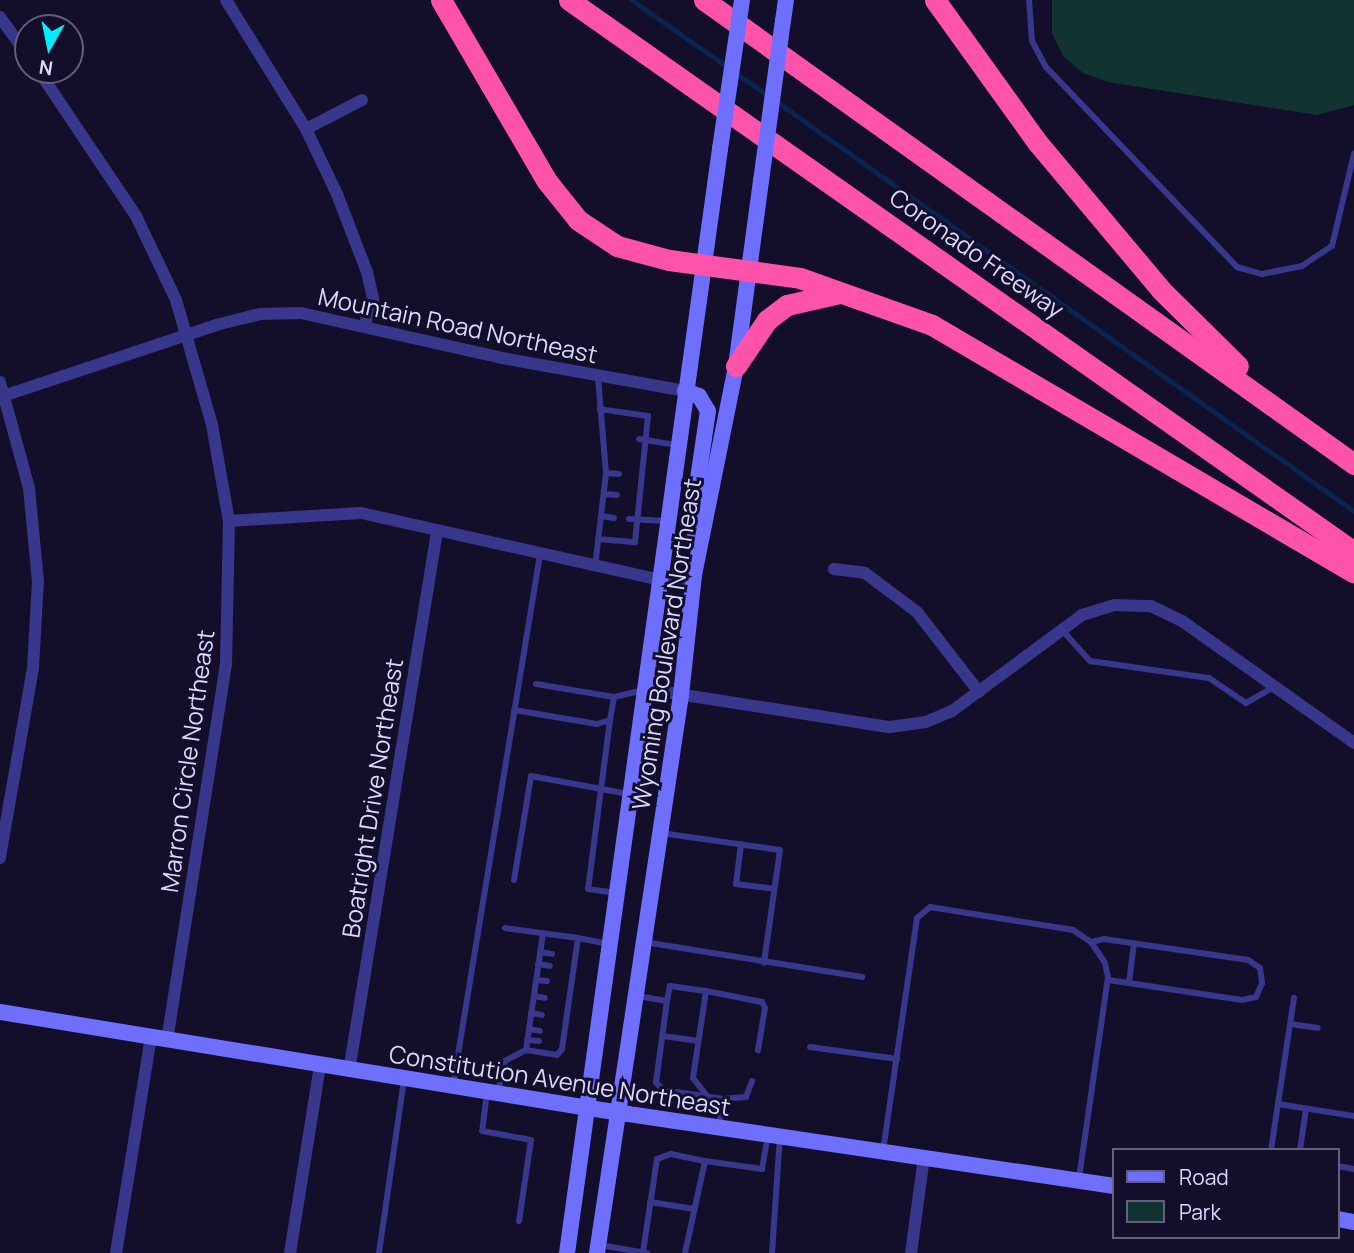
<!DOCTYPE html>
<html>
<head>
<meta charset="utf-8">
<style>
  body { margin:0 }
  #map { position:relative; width:1354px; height:1253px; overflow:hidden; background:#130f2a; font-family:Manrope,sans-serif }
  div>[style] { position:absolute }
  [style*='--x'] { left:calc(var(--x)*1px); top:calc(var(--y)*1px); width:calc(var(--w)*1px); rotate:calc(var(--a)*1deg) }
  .green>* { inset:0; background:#113432 }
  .stream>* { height:4.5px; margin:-2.25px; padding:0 2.25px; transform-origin:2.25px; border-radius:2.25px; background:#09244e }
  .lane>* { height:6px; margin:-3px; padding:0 3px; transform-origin:3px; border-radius:3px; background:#38378b }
  .street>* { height:12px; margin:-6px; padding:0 6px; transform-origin:6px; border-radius:6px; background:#38378b }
  .secondary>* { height:16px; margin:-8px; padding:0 8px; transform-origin:8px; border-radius:8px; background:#6f6fff }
  .highway>* { height:21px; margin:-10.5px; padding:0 10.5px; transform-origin:10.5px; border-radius:10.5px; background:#ff53aa }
  .secondary-bridge>* { height:16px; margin:-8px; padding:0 8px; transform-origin:8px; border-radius:8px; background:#6f6fff }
  span { translate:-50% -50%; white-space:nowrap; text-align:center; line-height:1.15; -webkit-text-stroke:6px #130f2a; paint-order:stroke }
  .street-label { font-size:24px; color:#dbd8ff }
  .legend { position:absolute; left:1112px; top:1148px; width:228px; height:91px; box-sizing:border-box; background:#130f2a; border:2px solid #635f7f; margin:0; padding:9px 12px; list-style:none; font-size:21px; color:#dbd8ff }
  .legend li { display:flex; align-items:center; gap:14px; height:35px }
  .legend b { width:35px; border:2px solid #635f7f }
  .north { position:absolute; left:14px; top:14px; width:70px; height:70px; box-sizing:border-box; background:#130f2a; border:2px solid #635f7f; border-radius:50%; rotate:189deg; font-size:19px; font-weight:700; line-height:28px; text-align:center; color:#dbd8ff }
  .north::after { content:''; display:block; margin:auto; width:24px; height:32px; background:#04ecff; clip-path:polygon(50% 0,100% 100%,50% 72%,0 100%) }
</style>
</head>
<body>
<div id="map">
  <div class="green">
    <i style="clip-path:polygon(1052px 0,1354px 0,1354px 105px,1317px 115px,1108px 82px,1083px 73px,1063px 56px,1052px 33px)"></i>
  </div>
  <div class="stream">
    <i style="--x:632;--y:0;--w:118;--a:35"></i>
    <i style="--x:736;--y:73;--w:40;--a:34.9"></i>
    <i style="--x:776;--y:101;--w:709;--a:35.35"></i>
  </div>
  <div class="lane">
    <i style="--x:1029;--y:0;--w:41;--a:85.8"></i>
    <i style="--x:1032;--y:41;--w:30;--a:62"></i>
    <i style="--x:1046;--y:67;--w:277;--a:46.3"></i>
    <i style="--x:1237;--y:267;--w:26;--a:16"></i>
    <i style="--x:1262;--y:274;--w:41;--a:-11.3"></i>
    <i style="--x:1302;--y:266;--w:36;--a:-34"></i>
    <i style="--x:1332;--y:246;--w:95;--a:-76.6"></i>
    <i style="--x:639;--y:439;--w:39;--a:9"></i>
    <i style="--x:606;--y:473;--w:13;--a:4"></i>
    <i style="--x:604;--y:494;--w:13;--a:4"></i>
    <i style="--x:601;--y:516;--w:13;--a:9"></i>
    <i style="--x:629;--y:519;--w:37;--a:3"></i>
    <i style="--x:598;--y:539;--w:37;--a:5"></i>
    <i style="--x:635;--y:542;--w:127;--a:-84.1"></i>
    <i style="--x:648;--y:416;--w:49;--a:-171.9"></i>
    <i style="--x:595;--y:567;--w:95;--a:-83.3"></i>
    <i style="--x:606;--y:473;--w:96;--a:-94.8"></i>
    <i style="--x:1062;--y:630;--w:42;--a:47.9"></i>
    <i style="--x:1090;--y:661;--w:120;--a:8.1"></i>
    <i style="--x:1209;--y:678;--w:45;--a:34"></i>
    <i style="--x:1246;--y:703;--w:32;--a:-30"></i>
    <i style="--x:536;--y:684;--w:79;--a:9.5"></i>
    <i style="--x:614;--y:697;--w:31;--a:-13"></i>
    <i style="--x:514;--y:710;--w:84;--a:9.6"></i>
    <i style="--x:597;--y:724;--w:14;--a:-17"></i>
    <i style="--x:610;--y:720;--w:23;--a:-80"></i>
    <i style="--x:610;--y:720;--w:170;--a:97.4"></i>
    <i style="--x:588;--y:889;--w:27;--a:8"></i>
    <i style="--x:661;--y:833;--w:120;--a:8.1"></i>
    <i style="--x:780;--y:850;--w:114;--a:98.1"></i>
    <i style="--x:741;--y:844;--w:40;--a:97.1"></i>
    <i style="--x:736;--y:884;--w:38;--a:7"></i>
    <i style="--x:514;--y:880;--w:105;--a:-80.7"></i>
    <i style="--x:531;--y:776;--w:99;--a:10.5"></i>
    <i style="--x:505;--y:928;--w:74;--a:7.8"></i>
    <i style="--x:644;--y:942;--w:221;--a:9.1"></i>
    <i style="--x:1091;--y:942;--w:13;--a:-13"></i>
    <i style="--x:1104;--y:939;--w:146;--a:8.3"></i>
    <i style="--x:1248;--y:960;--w:14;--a:34"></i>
    <i style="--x:1260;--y:968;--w:15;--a:82"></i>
    <i style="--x:1262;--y:983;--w:15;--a:113"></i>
    <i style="--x:1256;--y:997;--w:14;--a:168"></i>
    <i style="--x:1242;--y:1000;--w:135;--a:-171.5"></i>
    <i style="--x:540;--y:952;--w:12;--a:9"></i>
    <i style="--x:538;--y:964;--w:12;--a:9"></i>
    <i style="--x:536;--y:980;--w:11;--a:5"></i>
    <i style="--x:1129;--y:983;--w:40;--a:-82.9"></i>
    <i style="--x:706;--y:991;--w:57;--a:11.1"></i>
    <i style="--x:762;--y:1002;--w:7;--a:63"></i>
    <i style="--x:765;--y:1008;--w:43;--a:99.5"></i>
    <i style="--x:534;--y:996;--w:11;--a:10"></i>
    <i style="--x:638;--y:996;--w:29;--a:10"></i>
    <i style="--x:667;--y:1001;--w:82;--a:97.7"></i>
    <i style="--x:656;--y:1082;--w:11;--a:49"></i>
    <i style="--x:663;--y:1090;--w:61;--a:8.5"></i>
    <i style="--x:723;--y:1099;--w:26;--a:99"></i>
    <i style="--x:667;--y:1001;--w:15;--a:-79"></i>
    <i style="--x:670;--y:986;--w:36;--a:8"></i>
    <i style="--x:706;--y:991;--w:88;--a:98.5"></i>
    <i style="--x:693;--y:1078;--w:23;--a:52"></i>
    <i style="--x:531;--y:1013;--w:11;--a:10"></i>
    <i style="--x:1290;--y:1024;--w:28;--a:8"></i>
    <i style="--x:529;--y:1029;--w:11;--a:10"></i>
    <i style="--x:663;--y:1036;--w:36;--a:8"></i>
    <i style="--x:527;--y:1040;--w:12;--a:5"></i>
    <i style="--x:810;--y:1047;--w:88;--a:7.9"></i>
    <i style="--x:526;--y:1050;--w:118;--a:-81.7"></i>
    <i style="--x:453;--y:1085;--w:537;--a:-80.68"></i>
    <i style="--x:487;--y:1092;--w:39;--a:97"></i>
    <i style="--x:482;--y:1131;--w:50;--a:10.4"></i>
    <i style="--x:531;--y:1140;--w:82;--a:98.4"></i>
    <i style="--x:498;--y:1092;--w:32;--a:-77"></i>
    <i style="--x:505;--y:1061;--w:24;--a:-28"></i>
    <i style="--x:526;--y:1050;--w:31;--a:9"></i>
    <i style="--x:557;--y:1055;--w:8;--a:-50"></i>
    <i style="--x:562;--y:1049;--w:112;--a:-81.8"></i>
    <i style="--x:578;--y:938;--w:32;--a:11"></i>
    <i style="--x:723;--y:1099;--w:23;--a:-5"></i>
    <i style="--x:746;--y:1097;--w:17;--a:-69"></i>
    <i style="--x:1278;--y:1104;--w:77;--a:9"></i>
    <i style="--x:1271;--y:1150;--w:154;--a:-81.4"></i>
    <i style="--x:1300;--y:1150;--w:41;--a:-81.7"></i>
    <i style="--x:883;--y:1151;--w:235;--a:-81.7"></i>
    <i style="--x:917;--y:918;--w:17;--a:-40"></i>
    <i style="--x:930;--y:907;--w:145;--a:9.1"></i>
    <i style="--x:1073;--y:930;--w:22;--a:34"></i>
    <i style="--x:1091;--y:942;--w:25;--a:56"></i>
    <i style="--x:1105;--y:963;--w:14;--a:78"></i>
    <i style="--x:1108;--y:977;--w:204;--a:98.2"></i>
    <i style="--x:1338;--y:1166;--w:16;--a:11"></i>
    <i style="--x:650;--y:1202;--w:45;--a:9"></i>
    <i style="--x:600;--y:1245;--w:48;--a:9.7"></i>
    <i style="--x:643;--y:1252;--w:94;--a:-81.4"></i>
    <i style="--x:657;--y:1159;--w:15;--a:-20"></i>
    <i style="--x:671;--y:1154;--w:35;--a:12"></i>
    <i style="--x:379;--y:1253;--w:176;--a:-81.8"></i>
    <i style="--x:685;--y:1253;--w:94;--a:-77.7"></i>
    <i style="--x:705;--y:1161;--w:58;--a:8"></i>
    <i style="--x:762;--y:1169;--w:36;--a:-80"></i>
    <i style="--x:772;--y:1253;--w:117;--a:-86.1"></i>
  </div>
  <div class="street">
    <i style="--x:226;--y:0;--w:152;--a:58.2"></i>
    <i style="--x:306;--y:129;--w:72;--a:64.5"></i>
    <i style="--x:337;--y:194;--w:84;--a:69"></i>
    <i style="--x:367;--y:272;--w:28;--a:77"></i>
    <i style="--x:373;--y:299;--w:26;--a:108"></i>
    <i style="--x:0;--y:17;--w:48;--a:54.3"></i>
    <i style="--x:38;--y:70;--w:176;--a:56.1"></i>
    <i style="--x:136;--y:216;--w:93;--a:64.5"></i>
    <i style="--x:176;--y:300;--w:130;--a:73.9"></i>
    <i style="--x:212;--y:425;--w:97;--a:80"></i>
    <i style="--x:229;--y:521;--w:143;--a:91.2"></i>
    <i style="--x:226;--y:664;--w:381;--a:98.9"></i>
    <i style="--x:306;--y:129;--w:63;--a:-27.4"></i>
    <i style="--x:0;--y:382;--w:110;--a:74.7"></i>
    <i style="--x:29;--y:488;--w:93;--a:84.5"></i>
    <i style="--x:38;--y:581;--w:87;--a:93.3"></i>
    <i style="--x:33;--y:668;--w:193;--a:99.9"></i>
    <i style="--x:0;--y:397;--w:228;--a:-18.4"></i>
    <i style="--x:216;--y:325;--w:45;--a:-14"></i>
    <i style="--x:260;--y:314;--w:41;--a:-1.4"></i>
    <i style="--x:301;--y:313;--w:206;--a:12.6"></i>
    <i style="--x:502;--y:358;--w:186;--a:10.2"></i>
    <i style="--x:229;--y:521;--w:132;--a:-3.5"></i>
    <i style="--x:361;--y:513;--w:340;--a:12.6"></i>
    <i style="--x:834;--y:569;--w:31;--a:7"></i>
    <i style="--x:865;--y:573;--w:65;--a:36.9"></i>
    <i style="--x:917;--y:612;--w:101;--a:52.2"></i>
    <i style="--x:646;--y:689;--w:247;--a:8.9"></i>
    <i style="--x:890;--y:727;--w:36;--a:-8"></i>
    <i style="--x:926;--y:722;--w:28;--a:-23"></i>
    <i style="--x:952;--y:711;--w:162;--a:-36.4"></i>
    <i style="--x:1082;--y:615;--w:34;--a:-17"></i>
    <i style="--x:1115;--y:605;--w:36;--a:2"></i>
    <i style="--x:1151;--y:606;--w:34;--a:26"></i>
    <i style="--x:1182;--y:621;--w:211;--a:35.3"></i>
    <i style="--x:349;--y:1071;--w:546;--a:-80.73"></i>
    <i style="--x:116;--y:1253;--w:219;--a:-80.8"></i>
    <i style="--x:290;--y:1253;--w:190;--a:-80.9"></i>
    <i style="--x:911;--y:1253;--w:97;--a:-82.3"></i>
  </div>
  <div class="secondary">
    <i style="--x:783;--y:21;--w:21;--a:-82"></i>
    <i style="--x:685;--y:391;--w:15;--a:20"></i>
    <i style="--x:699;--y:396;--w:17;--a:59"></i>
    <i style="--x:708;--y:411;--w:89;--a:98.4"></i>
    <i style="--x:695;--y:499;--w:38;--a:90"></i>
    <i style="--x:0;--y:1012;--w:596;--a:9.27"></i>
    <i style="--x:588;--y:1108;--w:532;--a:8.43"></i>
    <i style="--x:1338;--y:1219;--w:16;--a:11"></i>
    <i style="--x:567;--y:1253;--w:1115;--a:-82.11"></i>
    <i style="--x:597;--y:1253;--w:564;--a:-81.44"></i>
    <i style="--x:681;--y:695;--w:121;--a:-83.8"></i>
    <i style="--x:694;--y:575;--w:213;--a:-78.6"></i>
    <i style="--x:736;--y:366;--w:187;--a:-82.3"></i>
  </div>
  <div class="highway">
    <i style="--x:441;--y:0;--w:208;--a:59.7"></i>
    <i style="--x:546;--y:180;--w:51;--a:51.3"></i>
    <i style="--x:578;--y:220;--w:47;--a:33.7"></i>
    <i style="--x:617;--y:246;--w:54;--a:15.1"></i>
    <i style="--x:669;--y:260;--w:132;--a:7.8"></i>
    <i style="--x:800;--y:278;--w:140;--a:19.6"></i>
    <i style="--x:932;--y:325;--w:489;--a:30.4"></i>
    <i style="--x:569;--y:0;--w:960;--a:35.11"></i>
    <i style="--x:704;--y:0;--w:799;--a:35.52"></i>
    <i style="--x:935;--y:0;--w:175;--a:54.3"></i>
    <i style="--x:1037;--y:142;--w:193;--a:50"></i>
    <i style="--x:1161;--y:290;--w:108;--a:44.6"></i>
    <i style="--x:736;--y:366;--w:55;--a:-56"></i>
    <i style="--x:767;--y:320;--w:25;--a:-37"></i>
    <i style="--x:787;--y:305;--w:54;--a:-12.8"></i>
  </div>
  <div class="secondary-bridge">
    <i style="--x:720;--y:149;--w:151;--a:-81.6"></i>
    <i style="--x:761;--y:181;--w:162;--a:-82.2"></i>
  </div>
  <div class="street-label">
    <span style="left:977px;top:253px;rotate:35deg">Coronado Freeway</span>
    <span style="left:458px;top:325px;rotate:12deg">Mountain Road Northeast</span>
    <span style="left:666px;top:644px;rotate:-81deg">Wyoming Boulevard Northeast</span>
    <span style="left:187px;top:761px;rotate:-82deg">Marron Circle Northeast</span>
    <span style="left:372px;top:798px;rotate:-81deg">Boatright Drive Northeast</span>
    <span style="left:560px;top:1080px;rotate:9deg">Constitution Avenue Northeast</span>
  </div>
  <ul class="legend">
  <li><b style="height:9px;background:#6f6fff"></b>Road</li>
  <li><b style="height:19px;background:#113432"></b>Park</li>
  </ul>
  <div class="north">N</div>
</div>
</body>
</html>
